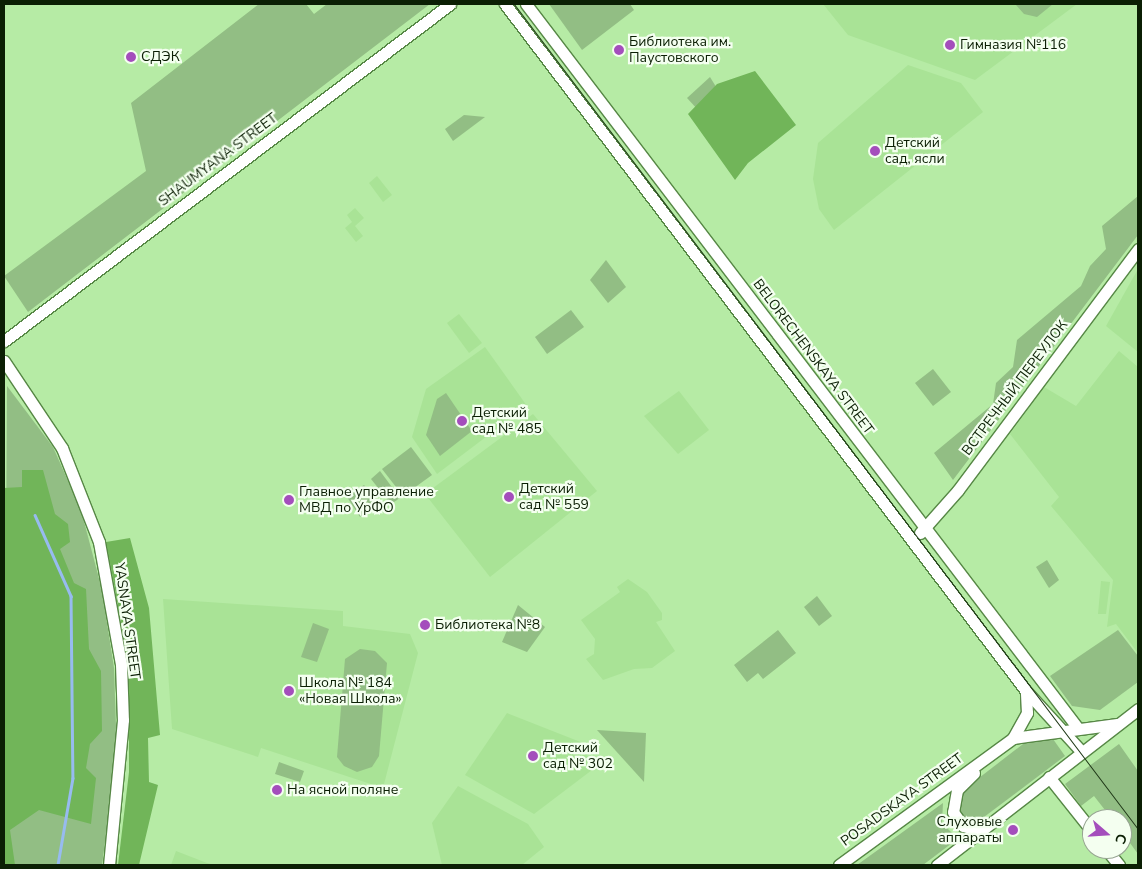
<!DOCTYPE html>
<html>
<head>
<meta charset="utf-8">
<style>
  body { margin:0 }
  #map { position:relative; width:1142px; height:869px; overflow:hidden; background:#b6eba5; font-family:"Nunito Sans",sans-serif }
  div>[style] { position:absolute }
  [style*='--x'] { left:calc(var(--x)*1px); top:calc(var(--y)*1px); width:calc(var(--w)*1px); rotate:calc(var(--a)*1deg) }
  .built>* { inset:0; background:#a9e396 }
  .green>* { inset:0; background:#92be84 }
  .forest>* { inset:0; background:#71b559 }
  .stream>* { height:2.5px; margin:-1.25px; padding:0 1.25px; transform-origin:1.25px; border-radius:1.25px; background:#97bbf0 }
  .roads { filter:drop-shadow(1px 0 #578846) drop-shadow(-1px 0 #578846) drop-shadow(0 1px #578846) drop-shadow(0 -1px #578846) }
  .minor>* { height:11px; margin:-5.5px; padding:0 5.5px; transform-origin:5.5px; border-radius:5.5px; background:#fff }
  .tram>* { height:1px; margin:-0.5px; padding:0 0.5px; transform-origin:0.5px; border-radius:0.5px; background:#203918 }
  .dots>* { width:14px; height:14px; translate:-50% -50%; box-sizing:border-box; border:2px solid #f4fff0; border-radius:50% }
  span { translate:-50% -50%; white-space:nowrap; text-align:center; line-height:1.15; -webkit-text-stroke:4.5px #f4fff0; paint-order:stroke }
  .poi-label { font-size:14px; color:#0b1f04 }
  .left { translate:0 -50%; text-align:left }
  .right { translate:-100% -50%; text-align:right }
  .street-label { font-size:14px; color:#0b1f04 }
  .frame { position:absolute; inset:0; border:5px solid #0b1f04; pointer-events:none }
  .north { position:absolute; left:1082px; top:809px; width:50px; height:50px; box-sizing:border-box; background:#f4fff0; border:1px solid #97a592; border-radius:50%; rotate:109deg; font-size:14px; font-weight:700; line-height:20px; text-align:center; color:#0b1f04 }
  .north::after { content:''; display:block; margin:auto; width:18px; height:22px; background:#a44ebc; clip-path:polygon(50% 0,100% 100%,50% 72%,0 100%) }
</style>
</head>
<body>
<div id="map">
  <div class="built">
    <i style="clip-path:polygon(823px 4px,1077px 4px,975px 80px,848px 35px)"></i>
    <i style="clip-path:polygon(908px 65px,961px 83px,983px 112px,834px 230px,819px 209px,813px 179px,818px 143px)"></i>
    <i style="clip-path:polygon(377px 176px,392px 195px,383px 202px,369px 183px)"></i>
    <i style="clip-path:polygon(355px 208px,364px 218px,355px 226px,363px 236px,356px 242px,345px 228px,352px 222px,347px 215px)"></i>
    <i style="clip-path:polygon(1138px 269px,1138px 352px,1106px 326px)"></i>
    <i style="clip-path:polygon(459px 314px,482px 343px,469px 353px,447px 323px)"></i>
    <i style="clip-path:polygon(485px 347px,527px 406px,437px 474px,412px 437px,426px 389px)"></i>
    <i style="clip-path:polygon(1119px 351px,1138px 367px,1138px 653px,1116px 624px,1107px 627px,1113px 580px,1051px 506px,1059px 497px,1010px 434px,1044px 387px,1076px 406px)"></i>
    <i style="clip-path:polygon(679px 391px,709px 430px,678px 454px,644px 416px)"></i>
    <i style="clip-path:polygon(533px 414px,597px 491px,490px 577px,425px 494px)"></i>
    <i style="clip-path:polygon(628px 579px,647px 592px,662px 613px,662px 620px,656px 622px,675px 651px,652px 668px,634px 669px,603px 680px,586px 659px,594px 654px,595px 639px,581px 620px,620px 592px,617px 587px)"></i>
    <i style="clip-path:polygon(1101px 581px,1110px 582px,1106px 614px,1098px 614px)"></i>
    <i style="clip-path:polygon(163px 599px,343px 611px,343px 626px,410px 634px,418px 653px,383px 788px,261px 748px,258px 757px,172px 729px)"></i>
    <i style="clip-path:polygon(507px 713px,583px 743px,592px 770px,534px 814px,465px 775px)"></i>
    <i style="clip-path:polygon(458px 786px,528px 824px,544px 847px,522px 865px,442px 865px,432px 823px)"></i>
    <i style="clip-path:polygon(176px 851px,207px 863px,214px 865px,171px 865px)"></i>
  </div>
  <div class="green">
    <i style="clip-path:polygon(259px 4px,306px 4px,314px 14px,327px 4px,430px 4px,28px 312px,4px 276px,146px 171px,131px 103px)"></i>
    <i style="clip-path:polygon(549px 4px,630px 4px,634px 10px,582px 50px)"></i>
    <i style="clip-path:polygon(1015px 4px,1053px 4px,1037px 17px,1024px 14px)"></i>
    <i style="clip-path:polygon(710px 77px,737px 121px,723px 137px,687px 98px)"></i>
    <i style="clip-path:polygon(464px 115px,485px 117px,453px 141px,445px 129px)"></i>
    <i style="clip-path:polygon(1138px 196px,1138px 235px,953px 480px,934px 453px,993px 404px,996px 383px,1013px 367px,1017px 340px,1081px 286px,1090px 266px,1106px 249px,1102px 226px)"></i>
    <i style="clip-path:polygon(606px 260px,626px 287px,608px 303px,590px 280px)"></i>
    <i style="clip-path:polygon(571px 310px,584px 327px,547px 354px,535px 337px)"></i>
    <i style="clip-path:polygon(933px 369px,951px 392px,933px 406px,915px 383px)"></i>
    <i style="clip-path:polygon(7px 386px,53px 447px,81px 510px,102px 590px,114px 668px,117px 755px,102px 865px,4px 865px)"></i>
    <i style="clip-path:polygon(446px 393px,472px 431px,440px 456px,426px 435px,437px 399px)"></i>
    <i style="clip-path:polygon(411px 447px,432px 475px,403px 496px,382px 469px)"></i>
    <i style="clip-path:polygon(380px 471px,400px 498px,391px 504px,371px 479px)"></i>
    <i style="clip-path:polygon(364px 485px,380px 504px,360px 517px,347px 497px)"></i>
    <i style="clip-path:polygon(1047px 560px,1059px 580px,1049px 588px,1036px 567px)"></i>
    <i style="clip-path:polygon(817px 596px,832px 616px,819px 626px,804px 607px)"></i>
    <i style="clip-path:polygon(518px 605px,545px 627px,527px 652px,502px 642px)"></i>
    <i style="clip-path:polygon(313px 623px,329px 629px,317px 662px,301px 657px)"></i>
    <i style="clip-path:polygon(778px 630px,796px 653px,763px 679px,758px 673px,747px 682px,734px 665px)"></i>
    <i style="clip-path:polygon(1118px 630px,1138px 656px,1138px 682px,1100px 710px,1072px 706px,1050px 676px)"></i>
    <i style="clip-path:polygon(360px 649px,375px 651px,387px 663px,379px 756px,372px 767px,357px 772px,344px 766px,337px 757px,345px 659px)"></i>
    <i style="clip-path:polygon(597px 730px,646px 733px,644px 782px)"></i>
    <i style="clip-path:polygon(1053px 739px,1065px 756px,980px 820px,963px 819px,956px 809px,962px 791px,1023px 744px)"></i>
    <i style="clip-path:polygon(1119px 744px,1138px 771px,1138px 854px,1122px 832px,1122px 819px,1112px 819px,1094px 796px,1081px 806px,1065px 784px)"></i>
    <i style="clip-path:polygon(279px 762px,304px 771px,300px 782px,275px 774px)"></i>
    <i style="clip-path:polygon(943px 803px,942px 823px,953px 834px,964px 834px,923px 865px,857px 865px)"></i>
  </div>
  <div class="forest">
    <i style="clip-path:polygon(755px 71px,796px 125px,748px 163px,735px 180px,688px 114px,717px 84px)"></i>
    <i style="clip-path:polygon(22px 470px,43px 470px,55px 514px,68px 524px,70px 542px,60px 549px,74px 583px,86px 589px,89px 649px,101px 671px,102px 731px,90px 744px,86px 768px,96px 778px,91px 824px,39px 810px,10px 830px,15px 865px,4px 865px,4px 488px,22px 487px)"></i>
    <i style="clip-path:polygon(130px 538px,149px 608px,160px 735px,148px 738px,149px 782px,158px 785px,139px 865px,118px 865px,129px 772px,129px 664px,106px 542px)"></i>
  </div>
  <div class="stream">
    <i style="--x:35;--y:515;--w:89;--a:66"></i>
    <i style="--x:71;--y:596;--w:182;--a:89.4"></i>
    <i style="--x:73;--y:778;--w:88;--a:99.8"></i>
  </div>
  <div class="roads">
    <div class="minor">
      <i style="--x:505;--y:4;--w:862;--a:52.82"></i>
      <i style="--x:1026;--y:691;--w:81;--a:47.5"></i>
      <i style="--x:526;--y:4;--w:909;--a:52.69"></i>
      <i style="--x:4;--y:341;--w:559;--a:-37.07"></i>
      <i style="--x:4;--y:361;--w:105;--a:56.3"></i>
      <i style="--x:62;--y:448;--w:101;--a:68.5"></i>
      <i style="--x:99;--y:542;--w:124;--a:79.8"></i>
      <i style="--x:121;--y:664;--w:56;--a:88"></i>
      <i style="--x:123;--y:720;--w:146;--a:95.5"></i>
      <i style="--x:920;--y:533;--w:57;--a:-48.5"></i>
      <i style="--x:958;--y:490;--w:301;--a:-53.2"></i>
      <i style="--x:1013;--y:738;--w:105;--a:-7.7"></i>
      <i style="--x:974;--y:773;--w:24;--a:135"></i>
      <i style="--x:957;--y:790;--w:22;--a:100"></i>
      <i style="--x:953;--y:812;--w:17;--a:54"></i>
      <i style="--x:963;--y:826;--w:11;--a:15"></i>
      <i style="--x:974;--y:829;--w:11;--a:-27"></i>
      <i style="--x:1049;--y:777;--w:69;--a:51.5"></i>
      <i style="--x:1106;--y:849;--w:21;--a:51"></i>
      <i style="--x:839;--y:865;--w:215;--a:-36.1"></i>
      <i style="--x:1013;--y:738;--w:29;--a:-61"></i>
      <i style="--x:1027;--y:713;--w:22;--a:-93"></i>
      <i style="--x:937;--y:865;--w:254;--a:-37.8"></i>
    </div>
  </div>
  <div class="tram">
    <i style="--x:514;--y:4;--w:1034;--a:52.9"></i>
  </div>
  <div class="dots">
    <i style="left:950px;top:45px;background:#a44ebc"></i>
    <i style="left:619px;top:50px;background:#a44ebc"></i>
    <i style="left:131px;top:57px;background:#a44ebc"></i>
    <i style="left:875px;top:151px;background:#a44ebc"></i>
    <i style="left:462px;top:421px;background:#a44ebc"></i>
    <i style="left:509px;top:497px;background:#a44ebc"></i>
    <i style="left:289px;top:500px;background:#a44ebc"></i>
    <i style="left:425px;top:625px;background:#a44ebc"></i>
    <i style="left:289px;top:691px;background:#a44ebc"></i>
    <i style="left:533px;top:756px;background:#a44ebc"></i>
    <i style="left:277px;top:790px;background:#a44ebc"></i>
    <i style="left:1013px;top:830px;background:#a44ebc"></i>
  </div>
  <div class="poi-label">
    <span class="left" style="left:629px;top:50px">Библиотека им.<br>Паустовского</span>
    <span class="left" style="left:960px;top:45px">Гимназия №116</span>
    <span class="left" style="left:141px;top:57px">СДЭК</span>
    <span class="left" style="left:885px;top:151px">Детский<br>сад, ясли</span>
    <span class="left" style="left:472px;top:421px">Детский<br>сад № 485</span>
    <span class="left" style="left:519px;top:497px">Детский<br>сад № 559</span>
    <span class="left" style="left:299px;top:500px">Главное управление<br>МВД по УрФО</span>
    <span class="left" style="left:435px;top:625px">Библиотека №8</span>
    <span class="left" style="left:299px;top:691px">Школа № 184<br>«Новая Школа»</span>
    <span class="left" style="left:543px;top:756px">Детский<br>сад № 302</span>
    <span class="left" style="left:287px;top:790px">На ясной поляне</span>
    <span class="right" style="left:1002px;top:830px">Слуховые<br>аппараты</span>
  </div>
  <div class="street-label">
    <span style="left:218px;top:160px;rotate:-37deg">SHAUMYANA STREET</span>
    <span style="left:813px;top:357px;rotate:53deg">BELORECHENSKAYA STREET</span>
    <span style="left:1015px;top:388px;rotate:-53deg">ВСТРЕЧНЫЙ ПЕРЕУЛОК</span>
    <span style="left:127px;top:621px;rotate:82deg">YASNAYA STREET</span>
    <span style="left:902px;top:800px;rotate:-36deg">POSADSKAYA STREET</span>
  </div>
  <div class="frame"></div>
  <div class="north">С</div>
</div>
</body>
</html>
